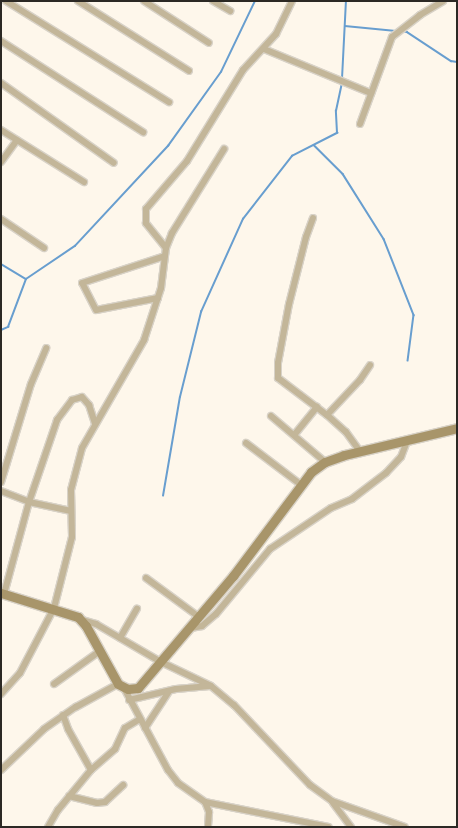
<!DOCTYPE html>
<html>
<head>
<meta charset="utf-8">
<style>
  body { margin:0 }
  #map { position:relative; width:458px; height:828px; overflow:hidden; background:#fef7eb; font-family:Rubik,sans-serif }
  div>[style] { position:absolute }
  [style*='--x'] { left:calc(var(--x)*1px); top:calc(var(--y)*1px); width:calc(var(--w)*1px); rotate:calc(var(--a)*1deg) }
  .stream>* { height:1.5px; margin:-0.75px; padding:0 0.75px; transform-origin:0.75px; border-radius:0.75px; background:#689ecf }
  .roads { filter:drop-shadow(1px 0 #d8d2c7) drop-shadow(-1px 0 #d8d2c7) drop-shadow(0 1px #d8d2c7) drop-shadow(0 -1px #d8d2c7) }
  .street>* { height:6px; margin:-3px; padding:0 3px; transform-origin:3px; border-radius:3px; background:#c3b699 }
  .secondary>* { height:9px; margin:-4.5px; padding:0 4.5px; transform-origin:4.5px; border-radius:4.5px; background:#a8956a }
  span { translate:-50% -50%; white-space:nowrap; text-align:center; line-height:1.15; -webkit-text-stroke:3px #fff; paint-order:stroke }
  .frame { position:absolute; inset:0; border:2px solid #2c2924; pointer-events:none }
</style>
</head>
<body>
<div id="map">
  <div class="stream">
    <i style="--x:345;--y:26;--w:51;--a:5.6"></i>
    <i style="--x:402;--y:31;--w:5;--a:11"></i>
    <i style="--x:407;--y:32;--w:53;--a:33.4"></i>
    <i style="--x:451;--y:61;--w:6;--a:9"></i>
    <i style="--x:342;--y:79;--w:78;--a:-87.1"></i>
    <i style="--x:314;--y:145;--w:41;--a:45"></i>
    <i style="--x:343;--y:174;--w:77;--a:57.8"></i>
    <i style="--x:384;--y:239;--w:82;--a:68.5"></i>
    <i style="--x:414;--y:315;--w:46;--a:97.4"></i>
    <i style="--x:1;--y:264;--w:29;--a:31"></i>
    <i style="--x:1;--y:330;--w:8;--a:-23"></i>
    <i style="--x:8;--y:327;--w:51;--a:-69.4"></i>
    <i style="--x:26;--y:279;--w:59;--a:-34"></i>
    <i style="--x:75;--y:246;--w:137;--a:-47.1"></i>
    <i style="--x:168;--y:146;--w:91;--a:-54.4"></i>
    <i style="--x:221;--y:72;--w:79;--a:-64.4"></i>
    <i style="--x:163;--y:496;--w:100;--a:-80.3"></i>
    <i style="--x:180;--y:397;--w:88;--a:-76.1"></i>
    <i style="--x:201;--y:312;--w:102;--a:-65.7"></i>
    <i style="--x:243;--y:219;--w:80;--a:-52.1"></i>
    <i style="--x:292;--y:156;--w:51;--a:-27.1"></i>
    <i style="--x:337;--y:133;--w:22;--a:-93"></i>
    <i style="--x:336;--y:111;--w:29;--a:-78"></i>
  </div>
  <div class="roads">
    <div class="street">
      <i style="--x:6;--y:1;--w:192;--a:31.8"></i>
      <i style="--x:78;--y:1;--w:131;--a:32.2"></i>
      <i style="--x:144;--y:1;--w:77;--a:32.9"></i>
      <i style="--x:213;--y:1;--w:20;--a:30"></i>
      <i style="--x:1;--y:41;--w:169;--a:32.7"></i>
      <i style="--x:264;--y:49;--w:116;--a:22.4"></i>
      <i style="--x:1;--y:83;--w:138;--a:35.3"></i>
      <i style="--x:360;--y:124;--w:93;--a:-69.8"></i>
      <i style="--x:392;--y:37;--w:36;--a:-38"></i>
      <i style="--x:420;--y:15;--w:27;--a:-31"></i>
      <i style="--x:1;--y:130;--w:98;--a:32.1"></i>
      <i style="--x:1;--y:162;--w:27;--a:-54"></i>
      <i style="--x:313;--y:218;--w:20;--a:110"></i>
      <i style="--x:306;--y:237;--w:69;--a:104.2"></i>
      <i style="--x:289;--y:304;--w:60;--a:100.6"></i>
      <i style="--x:278;--y:363;--w:15;--a:90"></i>
      <i style="--x:278;--y:378;--w:61;--a:37.1"></i>
      <i style="--x:327;--y:415;--w:25;--a:42"></i>
      <i style="--x:346;--y:432;--w:24;--a:54"></i>
      <i style="--x:1;--y:219;--w:52;--a:34"></i>
      <i style="--x:166;--y:248;--w:32;--a:-129"></i>
      <i style="--x:146;--y:223;--w:14;--a:-90"></i>
      <i style="--x:146;--y:209;--w:63;--a:-49.5"></i>
      <i style="--x:187;--y:161;--w:107;--a:-58.4"></i>
      <i style="--x:243;--y:70;--w:49;--a:-47.5"></i>
      <i style="--x:276;--y:34;--w:37;--a:-64"></i>
      <i style="--x:158;--y:298;--w:63;--a:169"></i>
      <i style="--x:96;--y:310;--w:30;--a:-117"></i>
      <i style="--x:82;--y:283;--w:87;--a:-18"></i>
      <i style="--x:327;--y:415;--w:48;--a:-46.7"></i>
      <i style="--x:360;--y:380;--w:18;--a:-56"></i>
      <i style="--x:271;--y:416;--w:71;--a:40.4"></i>
      <i style="--x:295;--y:434;--w:35;--a:-51"></i>
      <i style="--x:246;--y:443;--w:68;--a:37.2"></i>
      <i style="--x:1;--y:482;--w:102;--a:-73"></i>
      <i style="--x:31;--y:384;--w:39;--a:-67"></i>
      <i style="--x:1;--y:491;--w:30;--a:21"></i>
      <i style="--x:29;--y:502;--w:43;--a:12.1"></i>
      <i style="--x:146;--y:578;--w:66;--a:36.3"></i>
      <i style="--x:4;--y:594;--w:95;--a:-74.8"></i>
      <i style="--x:29;--y:502;--w:87;--a:-71.1"></i>
      <i style="--x:57;--y:420;--w:25;--a:-53"></i>
      <i style="--x:72;--y:400;--w:10;--a:-17"></i>
      <i style="--x:82;--y:397;--w:11;--a:49"></i>
      <i style="--x:89;--y:405;--w:20;--a:72"></i>
      <i style="--x:82;--y:620;--w:15;--a:16"></i>
      <i style="--x:96;--y:624;--w:75;--a:30.3"></i>
      <i style="--x:161;--y:662;--w:55;--a:25.6"></i>
      <i style="--x:211;--y:686;--w:30;--a:40"></i>
      <i style="--x:234;--y:705;--w:110;--a:46.5"></i>
      <i style="--x:310;--y:785;--w:27;--a:36"></i>
      <i style="--x:332;--y:801;--w:77;--a:19.6"></i>
      <i style="--x:191;--y:628;--w:11;--a:-10"></i>
      <i style="--x:202;--y:626;--w:18;--a:-41"></i>
      <i style="--x:216;--y:614;--w:85;--a:-50.3"></i>
      <i style="--x:270;--y:549;--w:73;--a:-33.9"></i>
      <i style="--x:331;--y:508;--w:23;--a:-23"></i>
      <i style="--x:352;--y:499;--w:43;--a:-37.4"></i>
      <i style="--x:386;--y:473;--w:22;--a:-47"></i>
      <i style="--x:401;--y:457;--w:19;--a:-69"></i>
      <i style="--x:120;--y:638;--w:34;--a:-60"></i>
      <i style="--x:54;--y:684;--w:57;--a:-35.7"></i>
      <i style="--x:124;--y:688;--w:93;--a:61.8"></i>
      <i style="--x:168;--y:770;--w:16;--a:52"></i>
      <i style="--x:178;--y:783;--w:33;--a:35"></i>
      <i style="--x:205;--y:802;--w:11;--a:68"></i>
      <i style="--x:209;--y:812;--w:15;--a:94"></i>
      <i style="--x:1;--y:694;--w:28;--a:-48"></i>
      <i style="--x:20;--y:673;--w:73;--a:-62.4"></i>
      <i style="--x:54;--y:608;--w:73;--a:-75.8"></i>
      <i style="--x:72;--y:537;--w:47;--a:-91.2"></i>
      <i style="--x:71;--y:490;--w:43;--a:-75.3"></i>
      <i style="--x:82;--y:448;--w:125;--a:-60.1"></i>
      <i style="--x:144;--y:340;--w:55;--a:-71.9"></i>
      <i style="--x:161;--y:288;--w:40;--a:-82.9"></i>
      <i style="--x:166;--y:248;--w:16;--a:-68"></i>
      <i style="--x:172;--y:233;--w:99;--a:-58.2"></i>
      <i style="--x:129;--y:700;--w:48;--a:-13.2"></i>
      <i style="--x:176;--y:689;--w:34;--a:-5"></i>
      <i style="--x:63;--y:715;--w:15;--a:70"></i>
      <i style="--x:68;--y:729;--w:47;--a:60.7"></i>
      <i style="--x:145;--y:728;--w:42;--a:-56.7"></i>
      <i style="--x:1;--y:770;--w:59;--a:-43.6"></i>
      <i style="--x:44;--y:729;--w:39;--a:-35"></i>
      <i style="--x:76;--y:707;--w:48;--a:-28.7"></i>
      <i style="--x:69;--y:796;--w:29;--a:14"></i>
      <i style="--x:97;--y:803;--w:8;--a:-7"></i>
      <i style="--x:105;--y:802;--w:25;--a:-43"></i>
      <i style="--x:205;--y:802;--w:126;--a:11.4"></i>
      <i style="--x:333;--y:803;--w:30;--a:53"></i>
      <i style="--x:48;--y:827;--w:20;--a:-60"></i>
      <i style="--x:58;--y:810;--w:52;--a:-50.5"></i>
      <i style="--x:91;--y:770;--w:32;--a:-41"></i>
      <i style="--x:115;--y:749;--w:23;--a:-65"></i>
      <i style="--x:125;--y:728;--w:17;--a:-31"></i>
    </div>
    <div class="secondary">
      <i style="--x:1;--y:593;--w:81;--a:17.3"></i>
      <i style="--x:78;--y:617;--w:12;--a:48"></i>
      <i style="--x:86;--y:626;--w:66;--a:61.1"></i>
      <i style="--x:118;--y:684;--w:11;--a:27"></i>
      <i style="--x:128;--y:689;--w:10;--a:-6"></i>
      <i style="--x:138;--y:688;--w:147;--a:-49.7"></i>
      <i style="--x:233;--y:576;--w:130;--a:-53.1"></i>
      <i style="--x:311;--y:472;--w:17;--a:-36"></i>
      <i style="--x:325;--y:462;--w:20;--a:-20"></i>
      <i style="--x:344;--y:455;--w:116;--a:-13.4"></i>
    </div>
  </div>
  <div class="frame"></div>
</div>
</body>
</html>
